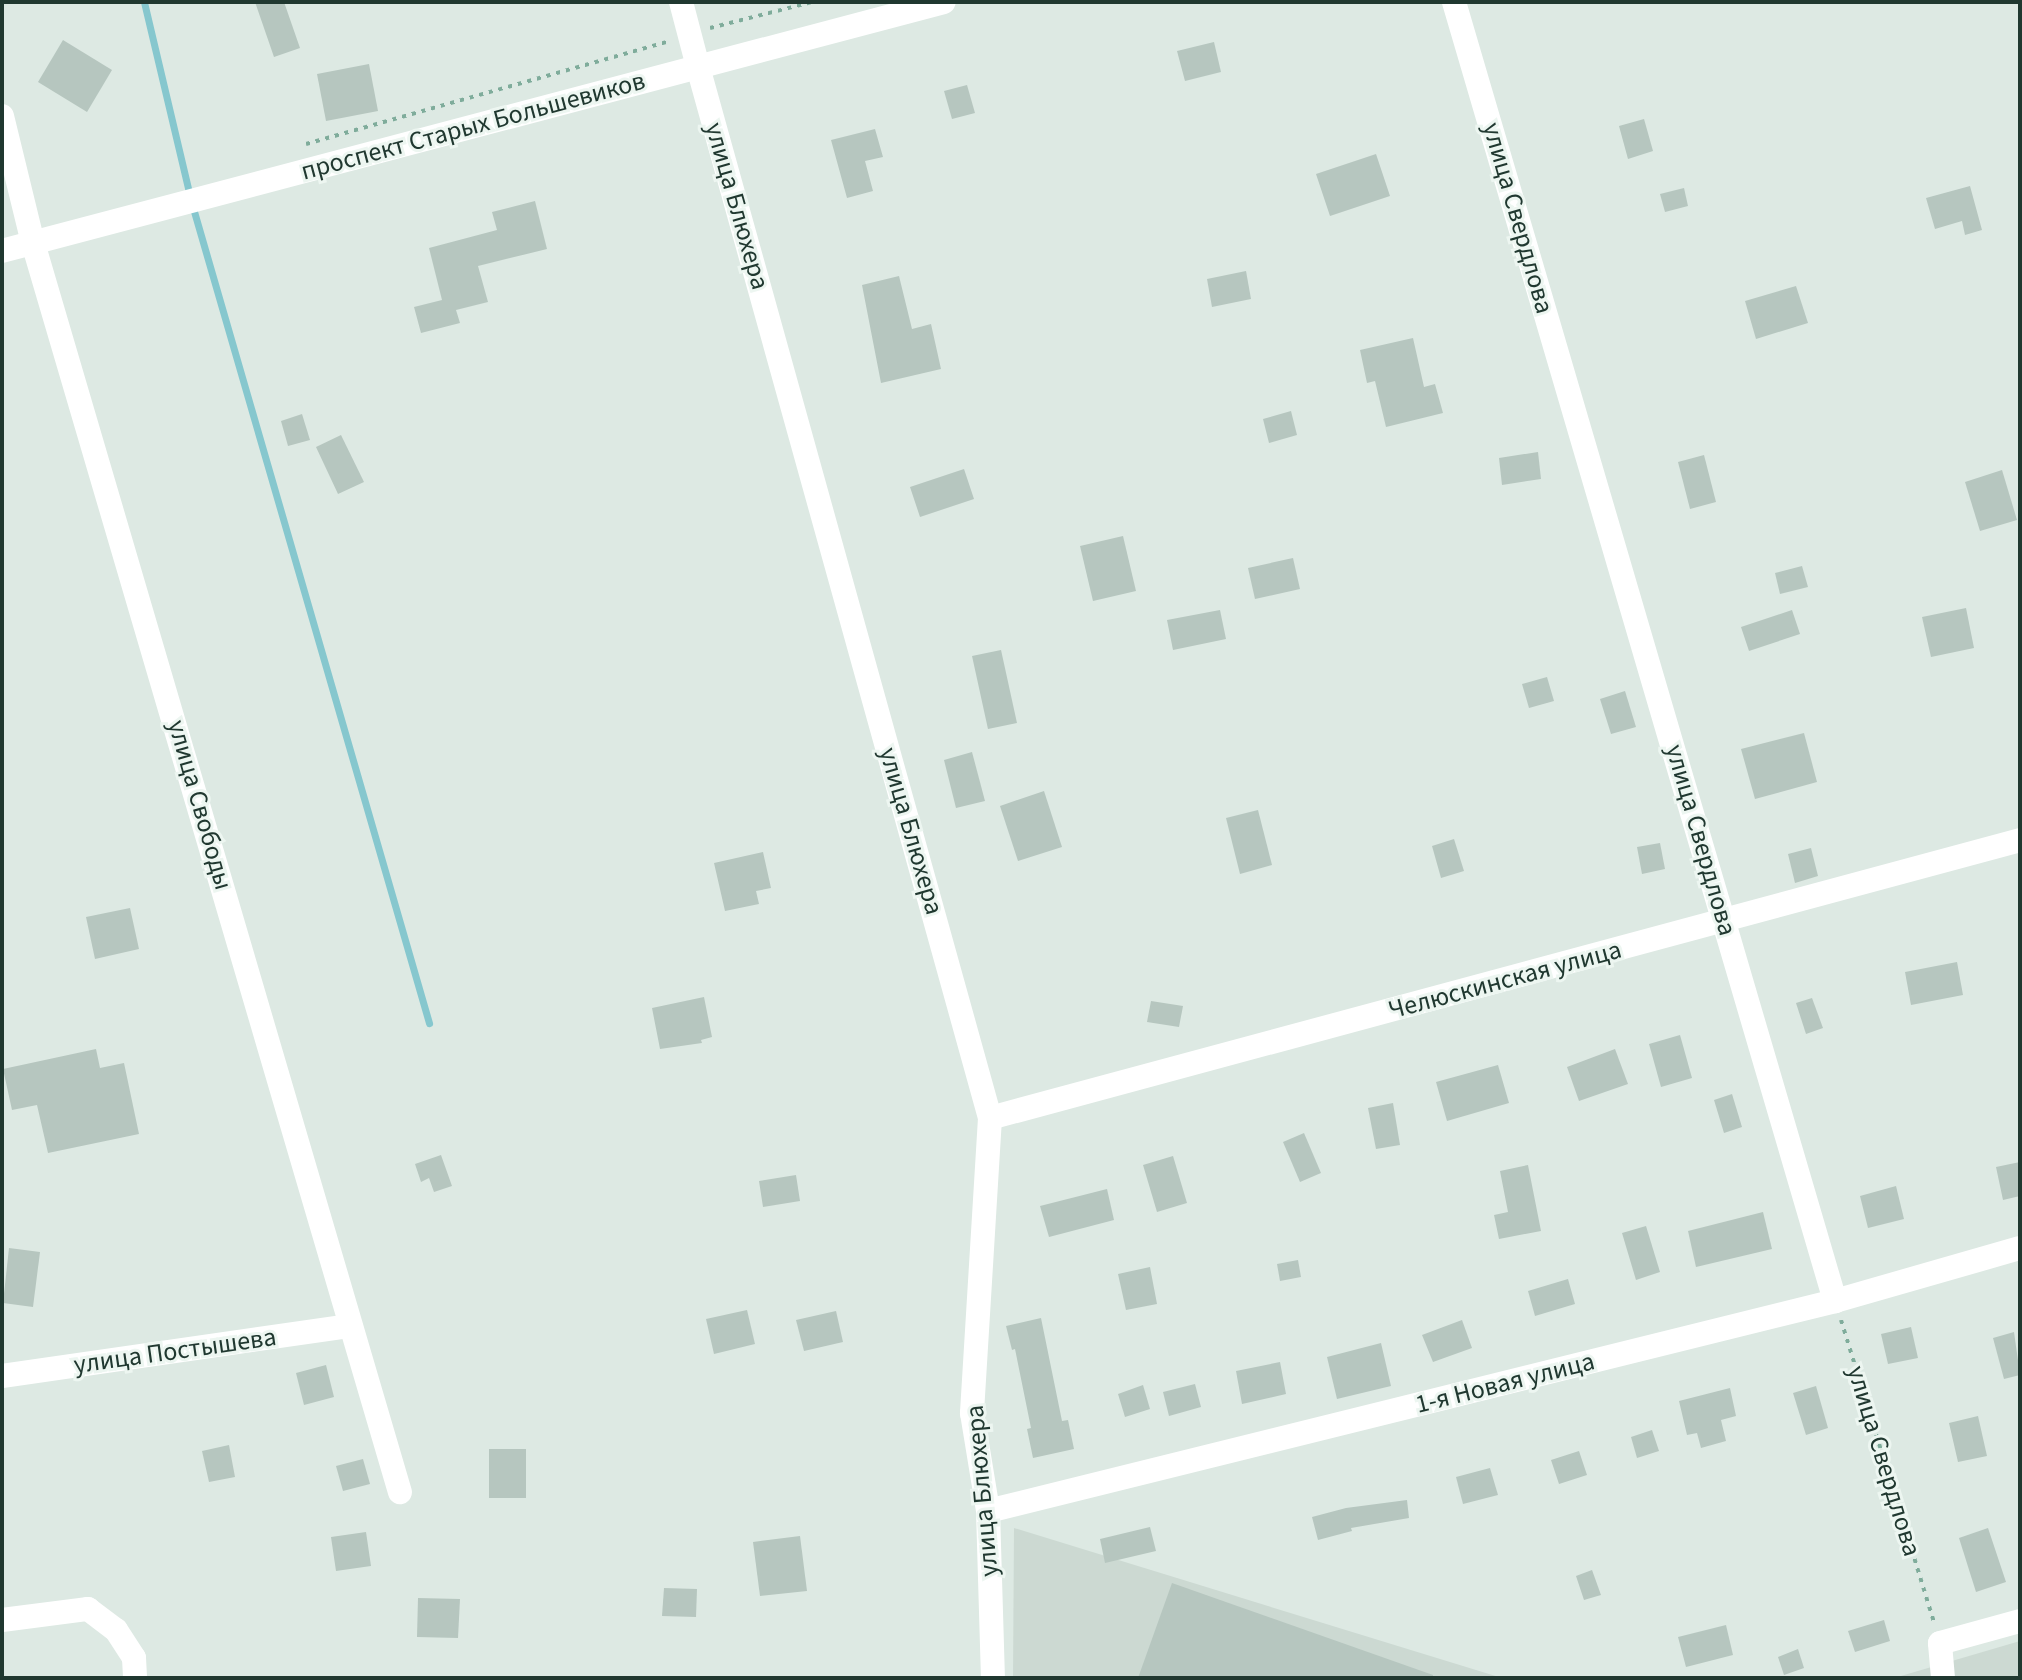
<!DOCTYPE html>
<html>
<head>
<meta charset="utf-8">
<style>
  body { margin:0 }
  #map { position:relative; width:2022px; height:1680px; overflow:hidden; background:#dde9e3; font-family:"Source Sans 3",sans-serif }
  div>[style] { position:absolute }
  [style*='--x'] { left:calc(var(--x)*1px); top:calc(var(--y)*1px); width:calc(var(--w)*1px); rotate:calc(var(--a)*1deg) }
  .built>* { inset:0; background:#ccd9d2 }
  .stream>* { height:7px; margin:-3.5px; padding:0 3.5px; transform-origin:3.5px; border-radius:3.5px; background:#86c7ce }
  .building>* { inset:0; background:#b6c6bf }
  .path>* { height:4px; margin-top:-2px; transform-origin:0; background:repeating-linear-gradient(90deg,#7fac9b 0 4px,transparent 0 10px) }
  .minor>* { height:24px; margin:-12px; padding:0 12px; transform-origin:12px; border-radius:12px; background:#fff }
  .tertiary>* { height:24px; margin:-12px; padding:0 12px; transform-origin:12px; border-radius:12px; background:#fff }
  span { translate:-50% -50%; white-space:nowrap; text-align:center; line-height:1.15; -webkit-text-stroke:6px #edf6f1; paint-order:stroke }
  .street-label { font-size:26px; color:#203830 }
  .frame { position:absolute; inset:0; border:4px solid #203830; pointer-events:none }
</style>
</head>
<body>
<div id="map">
  <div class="built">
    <i style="clip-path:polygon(1014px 1528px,1502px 1678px,1013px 1678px)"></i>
    <i style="clip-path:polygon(2020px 1641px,2020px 1678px,1894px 1678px)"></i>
  </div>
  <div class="stream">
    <i style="--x:144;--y:2;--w:204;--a:76.7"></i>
    <i style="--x:191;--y:201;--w:856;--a:73.85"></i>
  </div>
  <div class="building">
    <i style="clip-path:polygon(255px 2px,284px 2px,300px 48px,274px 57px)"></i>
    <i style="clip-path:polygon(63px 40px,112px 70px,87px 112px,38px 82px)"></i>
    <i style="clip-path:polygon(1214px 42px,1221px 72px,1185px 81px,1177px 51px)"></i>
    <i style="clip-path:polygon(369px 64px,378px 111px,326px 121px,317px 74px)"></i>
    <i style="clip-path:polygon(967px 85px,975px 113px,952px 119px,944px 91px)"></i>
    <i style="clip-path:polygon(1644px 119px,1653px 151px,1628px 159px,1619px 126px)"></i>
    <i style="clip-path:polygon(875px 129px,883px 157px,865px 161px,873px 191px,847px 198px,831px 140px)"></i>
    <i style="clip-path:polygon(1376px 154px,1390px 196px,1330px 216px,1316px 174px)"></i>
    <i style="clip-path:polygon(1970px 186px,1982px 230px,1965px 235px,1962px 221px,1935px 229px,1926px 198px)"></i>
    <i style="clip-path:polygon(1684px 188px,1688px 206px,1665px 212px,1660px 194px)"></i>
    <i style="clip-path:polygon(535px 201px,547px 249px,478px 266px,488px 302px,456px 310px,460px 323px,421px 333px,414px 307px,442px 300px,429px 248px,497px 230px,492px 212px)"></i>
    <i style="clip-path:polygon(1246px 271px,1251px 299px,1212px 307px,1207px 279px)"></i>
    <i style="clip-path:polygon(899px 276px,912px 329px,931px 324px,941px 369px,881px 383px,862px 285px)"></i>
    <i style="clip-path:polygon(1796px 286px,1808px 323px,1756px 339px,1745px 301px)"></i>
    <i style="clip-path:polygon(1413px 338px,1424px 387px,1435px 384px,1443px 413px,1386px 427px,1375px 381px,1367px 383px,1360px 350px)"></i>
    <i style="clip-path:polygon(1291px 411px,1297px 435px,1269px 443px,1263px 419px)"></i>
    <i style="clip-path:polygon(302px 414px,310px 440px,288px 446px,281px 421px)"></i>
    <i style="clip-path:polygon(341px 435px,364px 482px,338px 494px,316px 447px)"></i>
    <i style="clip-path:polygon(1538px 452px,1541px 479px,1502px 485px,1499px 458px)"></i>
    <i style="clip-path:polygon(1704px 455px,1716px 502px,1690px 509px,1678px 462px)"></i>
    <i style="clip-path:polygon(964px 469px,974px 499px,920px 517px,910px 487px)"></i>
    <i style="clip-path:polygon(2002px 470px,2017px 520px,1980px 531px,1965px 482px)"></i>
    <i style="clip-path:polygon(1123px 536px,1136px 591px,1093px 601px,1080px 546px)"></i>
    <i style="clip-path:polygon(1293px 558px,1300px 589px,1255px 599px,1248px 568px)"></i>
    <i style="clip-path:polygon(1802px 566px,1808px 587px,1780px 594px,1775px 573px)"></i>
    <i style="clip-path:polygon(1966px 608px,1974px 648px,1931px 657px,1922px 617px)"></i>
    <i style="clip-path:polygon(1220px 610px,1226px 639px,1173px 650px,1167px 620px)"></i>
    <i style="clip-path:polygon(1792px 610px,1800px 634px,1749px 651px,1741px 627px)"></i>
    <i style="clip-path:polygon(1001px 650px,1017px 723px,988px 729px,972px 656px)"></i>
    <i style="clip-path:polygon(1547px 677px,1554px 701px,1529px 708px,1522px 684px)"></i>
    <i style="clip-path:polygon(1625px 691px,1636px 727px,1611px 734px,1600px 699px)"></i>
    <i style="clip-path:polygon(1804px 733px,1817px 782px,1755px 799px,1741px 749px)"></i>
    <i style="clip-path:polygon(972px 752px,985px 801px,956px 808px,944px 760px)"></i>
    <i style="clip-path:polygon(1044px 791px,1062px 847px,1018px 861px,1000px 806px)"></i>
    <i style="clip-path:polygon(1258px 810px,1272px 865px,1240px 874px,1226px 818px)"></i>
    <i style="clip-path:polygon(1454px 839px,1464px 871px,1441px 878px,1432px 846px)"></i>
    <i style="clip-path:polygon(1660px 843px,1665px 869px,1642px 874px,1637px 847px)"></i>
    <i style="clip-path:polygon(1811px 848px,1818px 876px,1795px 883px,1788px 854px)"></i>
    <i style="clip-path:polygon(763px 852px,771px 888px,756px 891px,759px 904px,725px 911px,714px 863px)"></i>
    <i style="clip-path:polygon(130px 908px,139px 949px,95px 959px,86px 917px)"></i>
    <i style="clip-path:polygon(1957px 962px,1963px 995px,1911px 1005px,1905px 972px)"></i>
    <i style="clip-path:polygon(704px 997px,712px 1037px,701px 1040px,702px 1043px,660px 1049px,652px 1008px)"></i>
    <i style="clip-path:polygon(1812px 998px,1823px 1028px,1806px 1034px,1796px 1003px)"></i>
    <i style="clip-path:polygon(1151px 1001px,1183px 1006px,1179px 1027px,1147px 1022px)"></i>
    <i style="clip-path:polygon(1680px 1035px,1692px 1078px,1661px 1087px,1649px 1044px)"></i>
    <i style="clip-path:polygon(96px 1049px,100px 1068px,124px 1063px,139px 1134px,48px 1153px,37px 1105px,12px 1110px,3px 1069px)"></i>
    <i style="clip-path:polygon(1615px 1049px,1628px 1084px,1579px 1101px,1567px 1067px)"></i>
    <i style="clip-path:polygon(1498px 1065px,1509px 1103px,1447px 1121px,1436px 1082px)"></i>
    <i style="clip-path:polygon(1732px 1094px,1742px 1127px,1724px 1133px,1714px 1100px)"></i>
    <i style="clip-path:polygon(1393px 1103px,1400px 1145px,1376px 1149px,1368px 1108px)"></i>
    <i style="clip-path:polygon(1304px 1133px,1321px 1173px,1300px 1182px,1283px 1142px)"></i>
    <i style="clip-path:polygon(441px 1155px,452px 1186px,434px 1192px,429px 1178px,421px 1182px,415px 1164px)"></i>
    <i style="clip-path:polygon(1173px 1156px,1187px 1203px,1157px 1212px,1143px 1165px)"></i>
    <i style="clip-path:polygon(2020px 1162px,2020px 1196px,2003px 1200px,1996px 1167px)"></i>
    <i style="clip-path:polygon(1528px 1165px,1541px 1231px,1499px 1239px,1494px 1215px,1508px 1212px,1500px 1171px)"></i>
    <i style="clip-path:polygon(796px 1175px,800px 1201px,763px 1207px,759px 1181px)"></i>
    <i style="clip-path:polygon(1896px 1186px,1904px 1219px,1868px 1228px,1860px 1196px)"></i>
    <i style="clip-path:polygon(1107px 1189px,1114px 1220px,1049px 1237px,1040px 1206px)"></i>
    <i style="clip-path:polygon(1763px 1212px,1772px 1249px,1696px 1267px,1688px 1231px)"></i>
    <i style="clip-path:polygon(1646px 1226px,1660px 1272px,1636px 1280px,1622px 1233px)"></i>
    <i style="clip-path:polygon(9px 1248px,40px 1252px,33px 1307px,3px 1303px)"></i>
    <i style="clip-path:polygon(1298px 1260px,1301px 1277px,1280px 1281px,1277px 1264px)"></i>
    <i style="clip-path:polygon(1150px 1267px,1157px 1304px,1126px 1310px,1118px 1274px)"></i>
    <i style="clip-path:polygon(1568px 1279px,1575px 1304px,1535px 1316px,1528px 1291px)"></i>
    <i style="clip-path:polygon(747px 1310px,755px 1344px,714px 1354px,706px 1319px)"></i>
    <i style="clip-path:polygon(836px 1311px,843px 1342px,804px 1351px,796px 1320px)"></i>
    <i style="clip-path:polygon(1041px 1318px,1062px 1421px,1068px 1420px,1074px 1449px,1033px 1458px,1027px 1429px,1031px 1428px,1015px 1349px,1012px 1350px,1006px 1326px)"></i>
    <i style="clip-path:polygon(1462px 1320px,1472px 1348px,1433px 1362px,1422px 1335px)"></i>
    <i style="clip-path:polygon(1911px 1327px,1918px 1358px,1888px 1364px,1881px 1334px)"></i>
    <i style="clip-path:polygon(2014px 1332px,2020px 1375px,2004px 1379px,1993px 1338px)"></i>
    <i style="clip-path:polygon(1381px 1343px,1391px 1386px,1337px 1399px,1327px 1357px)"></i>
    <i style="clip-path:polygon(1280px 1362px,1286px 1394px,1242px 1404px,1236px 1371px)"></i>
    <i style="clip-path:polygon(326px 1365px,334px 1397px,304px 1405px,296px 1373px)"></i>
    <i style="clip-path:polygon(1195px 1384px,1201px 1407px,1169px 1416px,1163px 1392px)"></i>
    <i style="clip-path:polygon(1143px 1385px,1150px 1409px,1125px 1417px,1118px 1394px)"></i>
    <i style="clip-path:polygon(1816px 1386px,1828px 1428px,1806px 1435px,1793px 1393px)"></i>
    <i style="clip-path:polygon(1730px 1388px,1736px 1416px,1721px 1420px,1726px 1441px,1701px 1448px,1697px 1433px,1687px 1435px,1679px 1401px)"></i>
    <i style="clip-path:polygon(1978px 1416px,1987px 1456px,1958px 1462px,1949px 1423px)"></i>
    <i style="clip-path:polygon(1652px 1430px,1659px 1451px,1637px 1458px,1631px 1437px)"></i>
    <i style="clip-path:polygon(229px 1445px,235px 1477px,209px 1482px,202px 1451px)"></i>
    <i style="clip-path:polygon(489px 1449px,526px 1449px,526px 1498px,489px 1498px)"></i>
    <i style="clip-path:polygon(1579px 1451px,1587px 1475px,1559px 1484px,1551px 1460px)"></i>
    <i style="clip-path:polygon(363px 1459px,370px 1484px,343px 1491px,336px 1466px)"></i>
    <i style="clip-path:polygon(1490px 1468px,1498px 1495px,1463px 1504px,1456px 1477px)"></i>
    <i style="clip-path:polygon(1407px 1500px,1409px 1518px,1351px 1528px,1352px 1531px,1318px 1540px,1312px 1517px,1346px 1508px)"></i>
    <i style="clip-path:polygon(1150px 1527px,1156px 1551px,1105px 1563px,1100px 1539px)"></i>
    <i style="clip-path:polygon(1988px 1528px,2006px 1582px,1976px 1592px,1959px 1538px)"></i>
    <i style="clip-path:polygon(366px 1532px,371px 1566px,336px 1571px,331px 1537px)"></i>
    <i style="clip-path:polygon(800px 1536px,807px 1591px,760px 1596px,753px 1542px)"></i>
    <i style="clip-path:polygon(1592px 1570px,1601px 1595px,1584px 1600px,1576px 1576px)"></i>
    <i style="clip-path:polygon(1172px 1583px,1433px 1675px,1433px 1678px,1138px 1678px)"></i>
    <i style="clip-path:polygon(664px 1588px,697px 1589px,696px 1617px,662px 1616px)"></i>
    <i style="clip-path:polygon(418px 1598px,460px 1599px,458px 1638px,417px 1637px)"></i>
    <i style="clip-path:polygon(1884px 1620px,1890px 1641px,1855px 1652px,1848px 1631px)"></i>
    <i style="clip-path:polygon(1726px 1625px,1733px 1655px,1686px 1667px,1678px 1637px)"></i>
    <i style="clip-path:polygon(1798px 1649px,1804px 1668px,1784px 1675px,1778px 1657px)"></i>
  </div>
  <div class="path">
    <i style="--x:710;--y:28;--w:105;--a:-14.3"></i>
    <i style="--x:306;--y:144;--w:375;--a:-15.8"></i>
    <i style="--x:1841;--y:1320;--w:316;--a:72.9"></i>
  </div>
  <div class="minor">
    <i style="--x:681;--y:2;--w:67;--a:75.3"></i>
    <i style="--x:1454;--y:2;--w:1354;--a:73.65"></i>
    <i style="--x:2;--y:116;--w:131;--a:76.3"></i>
    <i style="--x:33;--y:243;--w:1302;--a:73.63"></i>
    <i style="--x:2;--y:251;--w:974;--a:-14.81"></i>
    <i style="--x:990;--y:1118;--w:1067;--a:-15.1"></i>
    <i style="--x:2;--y:1376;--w:350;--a:-8.2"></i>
    <i style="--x:988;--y:1511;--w:873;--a:-13.92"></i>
    <i style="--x:1835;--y:1301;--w:192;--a:-16"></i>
    <i style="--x:2;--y:1620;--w:87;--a:-7.3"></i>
    <i style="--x:88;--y:1609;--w:35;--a:37"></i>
    <i style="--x:116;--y:1630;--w:33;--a:57"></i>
    <i style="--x:134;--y:1658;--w:20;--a:87"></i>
    <i style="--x:1943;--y:1678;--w:35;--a:-95"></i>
    <i style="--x:1940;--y:1643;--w:83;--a:-15.4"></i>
  </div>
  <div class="tertiary">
    <i style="--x:698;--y:67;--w:1091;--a:74.47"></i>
    <i style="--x:990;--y:1118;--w:296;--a:93.5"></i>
    <i style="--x:972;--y:1413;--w:99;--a:80.7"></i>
    <i style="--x:988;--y:1511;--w:167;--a:88.3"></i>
  </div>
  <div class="street-label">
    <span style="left:473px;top:126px;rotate:-15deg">проспект Старых Большевиков</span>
    <span style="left:737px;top:206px;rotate:74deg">улица Блюхера</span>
    <span style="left:1518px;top:218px;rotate:74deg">улица Свердлова</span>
    <span style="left:200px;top:805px;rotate:74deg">улица Свободы</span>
    <span style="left:911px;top:831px;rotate:74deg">улица Блюхера</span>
    <span style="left:1701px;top:840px;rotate:74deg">улица Свердлова</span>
    <span style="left:1505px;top:980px;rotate:-15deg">Челюскинская улица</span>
    <span style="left:175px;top:1351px;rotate:-8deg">улица Постышева</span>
    <span style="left:1505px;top:1383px;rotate:-14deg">1-я Новая улица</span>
    <span style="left:1884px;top:1461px;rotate:73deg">улица Свердлова</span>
    <span style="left:982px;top:1491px;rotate:-95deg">улица Блюхера</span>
  </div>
  <div class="frame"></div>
</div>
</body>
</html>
